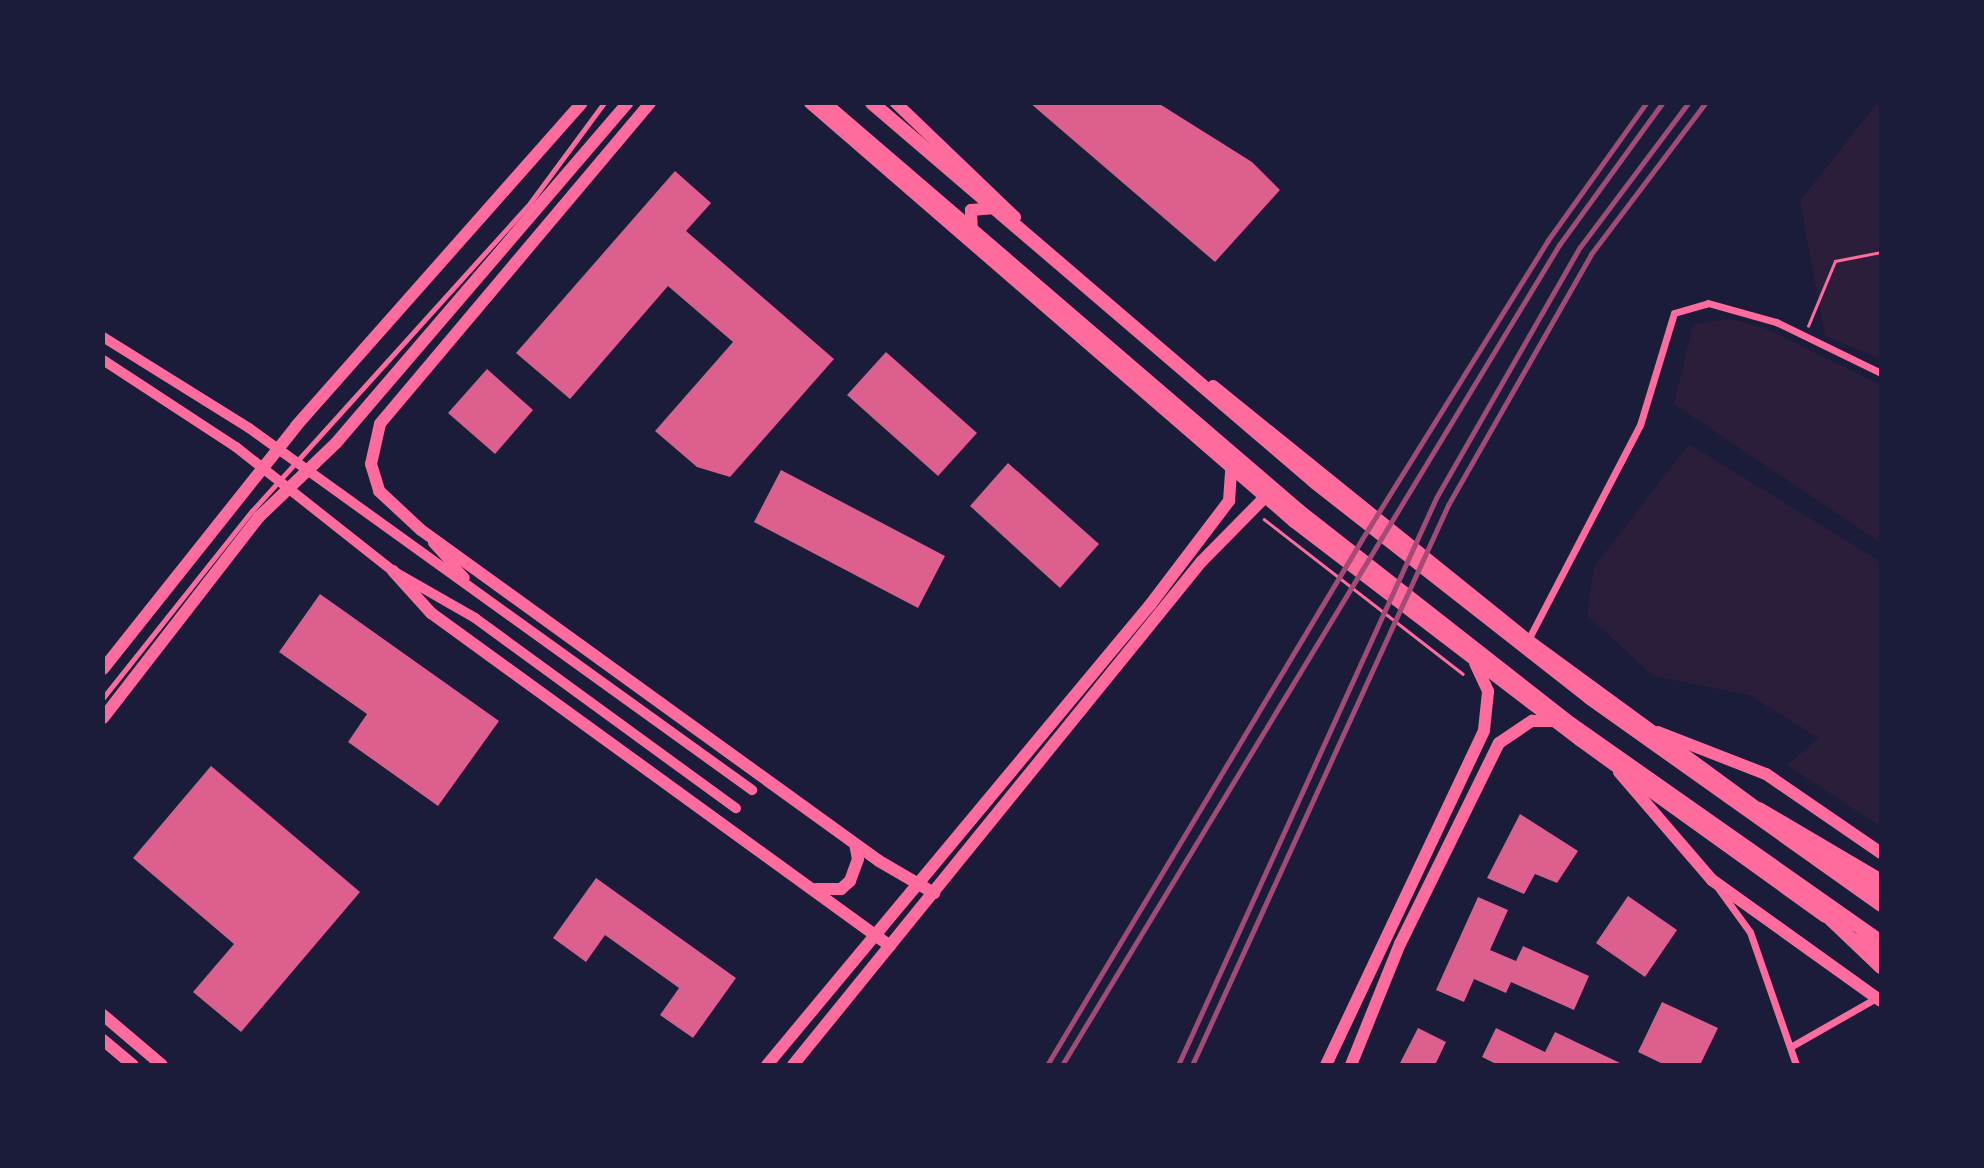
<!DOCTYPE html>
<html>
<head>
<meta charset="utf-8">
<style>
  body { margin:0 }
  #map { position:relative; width:1984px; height:1168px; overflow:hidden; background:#1b1b3a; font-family:"Sofia Sans Condensed",sans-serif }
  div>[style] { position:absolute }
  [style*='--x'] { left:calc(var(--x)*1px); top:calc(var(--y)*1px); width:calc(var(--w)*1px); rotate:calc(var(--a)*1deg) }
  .green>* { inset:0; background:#2a1e3b }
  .building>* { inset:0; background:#dd5f8e }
  .path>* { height:2.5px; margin:-1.25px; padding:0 1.25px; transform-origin:1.25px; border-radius:1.25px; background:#ff6b9d }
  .service>* { height:4.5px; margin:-2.25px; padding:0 2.25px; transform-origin:2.25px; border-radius:2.25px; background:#ff6b9d }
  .minor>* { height:7px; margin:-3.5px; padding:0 3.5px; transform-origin:3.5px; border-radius:3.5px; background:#ff6b9d }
  .tertiary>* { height:10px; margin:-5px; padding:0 5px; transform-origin:5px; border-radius:5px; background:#ff6b9d }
  .secondary>* { height:12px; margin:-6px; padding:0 6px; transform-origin:6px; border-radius:6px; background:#ff6b9d }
  .primary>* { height:12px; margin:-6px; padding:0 6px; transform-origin:6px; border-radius:6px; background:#ff6b9d }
  .trunk>* { height:14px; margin:-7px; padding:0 7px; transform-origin:7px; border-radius:7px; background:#ff6b9d }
  .rail>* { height:5px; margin:-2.5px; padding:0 2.5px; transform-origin:2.5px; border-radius:2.5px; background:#a44b75 }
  span { translate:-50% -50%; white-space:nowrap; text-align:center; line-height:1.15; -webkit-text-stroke:7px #1b1b3a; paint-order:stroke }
  .frame { position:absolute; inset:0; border:105px solid #1b1b3a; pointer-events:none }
</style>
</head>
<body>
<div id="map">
  <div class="green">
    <i style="clip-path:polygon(1877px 103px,1881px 103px,1881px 359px,1825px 336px,1800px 201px)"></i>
    <i style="clip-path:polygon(1731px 319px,1767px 329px,1881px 385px,1881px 543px,1674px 404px,1693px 324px)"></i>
    <i style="clip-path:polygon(1689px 444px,1881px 562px,1881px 827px,1787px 765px,1819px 738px,1749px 695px,1653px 676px,1587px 615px,1594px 567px)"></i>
  </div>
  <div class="building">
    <i style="clip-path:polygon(1030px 103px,1158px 103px,1252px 162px,1280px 190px,1215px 262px)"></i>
    <i style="clip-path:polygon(675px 171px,711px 203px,686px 231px,834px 359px,730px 477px,697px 467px,655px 431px,733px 342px,668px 286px,570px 399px,516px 353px)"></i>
    <i style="clip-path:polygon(886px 352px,977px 433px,938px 476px,847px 395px)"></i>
    <i style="clip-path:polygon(487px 369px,533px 410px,495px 454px,448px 413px)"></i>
    <i style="clip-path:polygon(1008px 463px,1099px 544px,1060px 588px,970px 506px)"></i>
    <i style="clip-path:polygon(781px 470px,945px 556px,918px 608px,754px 522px)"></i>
    <i style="clip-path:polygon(320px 594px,499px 721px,438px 806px,348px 742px,367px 714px,279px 652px)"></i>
    <i style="clip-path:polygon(211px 766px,360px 892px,241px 1032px,193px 992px,234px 944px,133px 858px)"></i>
    <i style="clip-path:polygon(1520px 814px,1578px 851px,1557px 883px,1535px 874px,1524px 894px,1487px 878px)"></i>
    <i style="clip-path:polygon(596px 878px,736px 978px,693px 1038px,660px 1015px,679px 988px,605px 935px,586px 962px,553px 938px)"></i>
    <i style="clip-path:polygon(1628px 896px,1677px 930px,1645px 977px,1596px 943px)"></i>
    <i style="clip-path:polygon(1478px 897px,1508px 910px,1490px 950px,1516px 961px,1523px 946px,1589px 976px,1574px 1010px,1511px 982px,1506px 993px,1474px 979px,1464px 1002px,1436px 990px)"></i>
    <i style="clip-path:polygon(1662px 1002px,1718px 1028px,1700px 1065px,1665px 1065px,1638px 1052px)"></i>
    <i style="clip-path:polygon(1418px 1028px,1446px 1042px,1435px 1065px,1399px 1065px)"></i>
    <i style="clip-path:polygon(1496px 1028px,1545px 1052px,1555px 1032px,1620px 1063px,1498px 1065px,1482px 1057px)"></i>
  </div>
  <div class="path">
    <i style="--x:1808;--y:326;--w:70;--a:-67.4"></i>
    <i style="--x:1835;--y:261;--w:47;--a:-11.1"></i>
    <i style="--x:1264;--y:519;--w:252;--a:37.9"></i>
  </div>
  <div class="service">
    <i style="--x:103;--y:698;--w:239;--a:-51.5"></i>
    <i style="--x:252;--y:511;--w:415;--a:-47.9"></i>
    <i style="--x:530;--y:203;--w:124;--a:-53.5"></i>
  </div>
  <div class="minor">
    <i style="--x:1528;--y:640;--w:242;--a:-62.5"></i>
    <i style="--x:1640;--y:425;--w:117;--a:-73.1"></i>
    <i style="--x:1674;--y:313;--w:35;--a:-16"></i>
    <i style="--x:1708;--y:303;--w:71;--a:15.6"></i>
    <i style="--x:1776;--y:322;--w:117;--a:25.9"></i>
    <i style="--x:1718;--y:888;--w:54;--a:54"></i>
    <i style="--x:1750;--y:932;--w:141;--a:70.9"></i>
    <i style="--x:1792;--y:1046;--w:97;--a:-29.7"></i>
  </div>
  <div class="tertiary">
    <i style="--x:103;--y:337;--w:172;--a:31.9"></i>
    <i style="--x:249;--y:428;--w:620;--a:35.74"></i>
    <i style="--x:103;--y:360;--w:159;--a:33.2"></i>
    <i style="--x:236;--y:447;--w:200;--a:38.3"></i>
    <i style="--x:393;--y:571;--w:95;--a:29.8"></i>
    <i style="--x:475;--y:618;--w:323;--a:36.1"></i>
    <i style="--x:433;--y:543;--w:47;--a:47.6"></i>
  </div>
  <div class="secondary">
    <i style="--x:650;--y:103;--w:419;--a:130.1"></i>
    <i style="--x:380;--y:424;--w:41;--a:102.7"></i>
    <i style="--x:371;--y:464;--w:28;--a:73"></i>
    <i style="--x:379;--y:491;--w:57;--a:42.9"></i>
    <i style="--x:421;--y:530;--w:565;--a:35.86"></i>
    <i style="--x:879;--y:861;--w:64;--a:30.2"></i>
    <i style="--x:393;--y:571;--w:57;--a:47.9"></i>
    <i style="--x:431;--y:613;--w:567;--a:35.96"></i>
    <i style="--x:103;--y:669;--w:310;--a:-51.5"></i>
    <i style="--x:296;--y:426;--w:431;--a:-48.5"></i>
    <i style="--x:103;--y:718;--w:254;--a:-52.2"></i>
    <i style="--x:259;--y:517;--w:107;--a:-43.9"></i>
    <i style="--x:336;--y:443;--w:448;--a:-49.4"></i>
    <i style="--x:1658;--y:732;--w:116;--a:21.3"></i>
    <i style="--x:1766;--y:774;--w:140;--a:34.5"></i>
    <i style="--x:1619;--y:772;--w:143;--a:49.3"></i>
    <i style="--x:1712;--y:880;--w:208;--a:35.6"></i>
    <i style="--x:816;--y:889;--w:25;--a:0"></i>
    <i style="--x:841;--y:889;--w:12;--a:-42"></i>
    <i style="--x:850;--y:881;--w:23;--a:-70"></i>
    <i style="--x:858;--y:859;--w:15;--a:-101"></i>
    <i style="--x:103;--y:1015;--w:77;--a:40.3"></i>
    <i style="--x:103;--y:1040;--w:39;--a:40"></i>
    <i style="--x:767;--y:1065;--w:599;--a:-50.22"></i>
    <i style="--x:1150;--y:605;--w:131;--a:-52.8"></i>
    <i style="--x:1229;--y:501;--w:32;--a:-86"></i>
    <i style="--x:793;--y:1065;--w:648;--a:-50.95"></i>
    <i style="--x:1201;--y:562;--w:91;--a:-45.4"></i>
    <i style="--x:1326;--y:1065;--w:370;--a:-64.7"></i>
    <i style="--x:1484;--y:730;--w:39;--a:-84"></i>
    <i style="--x:1488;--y:691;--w:31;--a:-115"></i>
    <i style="--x:1351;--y:1065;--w:131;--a:-68"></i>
    <i style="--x:1400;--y:944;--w:224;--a:-63.8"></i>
    <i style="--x:1499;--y:743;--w:40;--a:-34"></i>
    <i style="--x:1532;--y:721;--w:22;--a:0"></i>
  </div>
  <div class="primary">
    <i style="--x:810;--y:103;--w:640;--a:40.88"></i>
    <i style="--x:1294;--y:522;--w:359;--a:37.4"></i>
    <i style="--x:1579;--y:740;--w:303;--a:35.7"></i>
    <i style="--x:896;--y:103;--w:165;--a:43.8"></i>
    <i style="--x:972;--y:232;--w:22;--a:-93"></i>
    <i style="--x:971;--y:210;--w:24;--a:-5"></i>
    <i style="--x:1213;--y:386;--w:405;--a:38.9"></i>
    <i style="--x:1528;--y:640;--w:295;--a:36.2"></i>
    <i style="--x:1812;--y:847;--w:83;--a:34.3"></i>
    <i style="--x:1858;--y:939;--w:27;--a:33"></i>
  </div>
  <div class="trunk">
    <i style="--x:824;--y:103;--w:626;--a:40.66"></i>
    <i style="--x:1299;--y:511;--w:345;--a:38.1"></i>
    <i style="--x:1571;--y:724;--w:379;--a:35.1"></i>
    <i style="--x:872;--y:103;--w:584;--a:40.56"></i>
    <i style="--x:1316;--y:483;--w:348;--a:38.1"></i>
    <i style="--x:1590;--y:698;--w:357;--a:35.4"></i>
    <i style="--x:1759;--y:809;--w:142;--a:30.5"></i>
    <i style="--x:1820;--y:909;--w:84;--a:43.6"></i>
  </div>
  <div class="rail">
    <i style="--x:1047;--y:1065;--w:613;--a:-59.08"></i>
    <i style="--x:1362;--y:539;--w:352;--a:-58.1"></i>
    <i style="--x:1548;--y:240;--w:168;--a:-54.4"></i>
    <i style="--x:1062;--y:1065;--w:959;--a:-58.78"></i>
    <i style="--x:1559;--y:245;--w:175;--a:-54"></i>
    <i style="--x:1178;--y:1065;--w:623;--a:-65.53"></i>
    <i style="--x:1436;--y:498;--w:289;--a:-60.2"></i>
    <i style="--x:1580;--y:247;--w:180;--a:-53.1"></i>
    <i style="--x:1192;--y:1065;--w:616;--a:-65.43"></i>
    <i style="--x:1448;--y:505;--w:289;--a:-60.3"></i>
    <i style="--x:1591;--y:254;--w:189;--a:-52.9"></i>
  </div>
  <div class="frame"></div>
</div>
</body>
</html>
